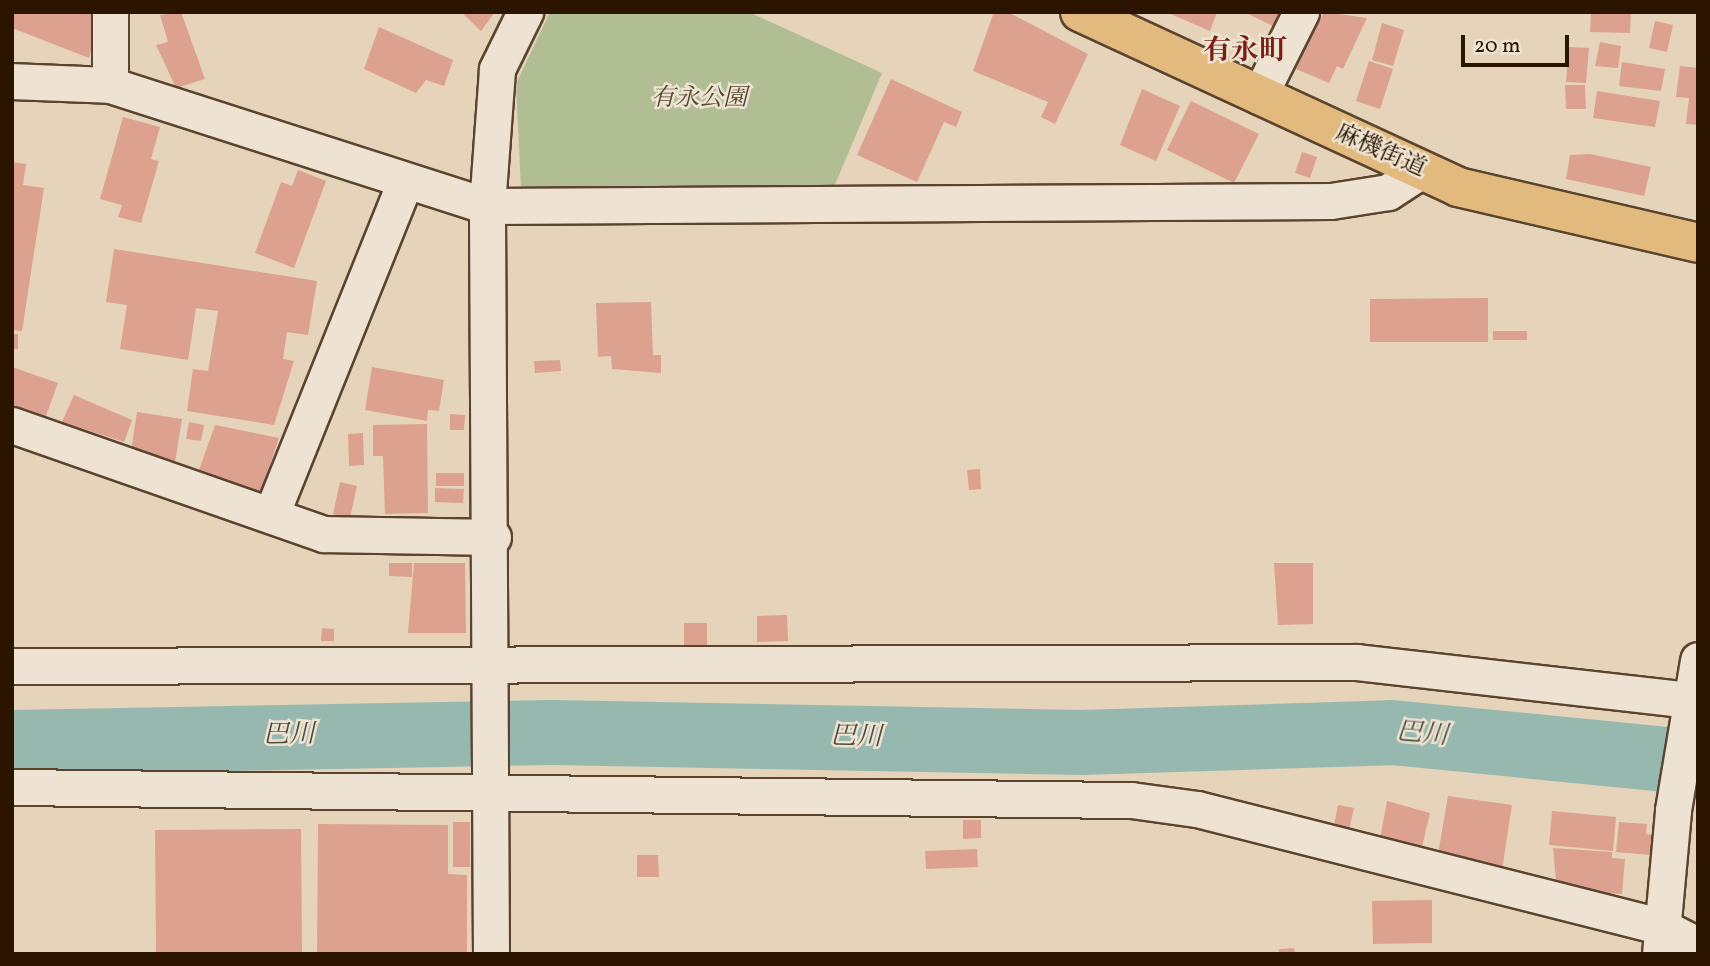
<!DOCTYPE html>
<html>
<head>
<meta charset="utf-8">
<style>
  body { margin:0 }
  #map { position:relative; width:1710px; height:966px; overflow:hidden; background:#e5d4ba; font-family:Vollkorn,"Noto Serif JP",serif }
  div>[style] { position:absolute }
  [style*='--x'] { left:calc(var(--x)*1px); top:calc(var(--y)*1px); width:calc(var(--w)*1px); rotate:calc(var(--a)*1deg) }
  .green>* { inset:0; background:#b1bd92 }
  .river>* { height:65px; margin:-32.5px; padding:0 32.5px; transform-origin:32.5px; border-radius:32.5px; background:#96b8ae }
  .building>* { inset:0; background:#dca28f }
  .roads { filter:drop-shadow(2px 0 #5a442e) drop-shadow(-2px 0 #5a442e) drop-shadow(0 2px #5a442e) drop-shadow(0 -2px #5a442e) }
  .minor>* { height:35px; margin:-17.5px; padding:0 17.5px; transform-origin:17.5px; border-radius:17.5px; background:#eee3d2 }
  .major>* { height:38px; margin:-19px; padding:0 19px; transform-origin:19px; border-radius:19px; background:#e2ba7d }
  span { translate:-50% -50%; white-space:nowrap; text-align:center; line-height:1.15; -webkit-text-stroke:5px #eee3d2; paint-order:stroke }
  .park-label { font-size:24px; color:#53472c; font-style:italic }
  .street-label { font-size:24px; color:#2b1400 }
  .water-label { font-size:26px; color:#504d3d; font-style:italic }
  .quarter-label { font-size:28px; color:#7a1f14; font-weight:700 }
  .frame { position:absolute; inset:0; border:14px solid #2b1400; pointer-events:none }
  .scale { position:absolute; left:1461px; top:35px; width:108px; height:32px; box-sizing:border-box; border:4px solid #2b1400; border-top:0; padding-left:9px; font-size:21px; line-height:24px; white-space:nowrap; color:#2b1400; -webkit-text-stroke:5px #eee3d2; paint-order:stroke }
</style>
</head>
<body>
<div id="map">
  <div class="green">
    <i style="clip-path:polygon(550px 12px,749px 12px,882px 73px,834px 187px,521px 189px,516px 84px)"></i>
  </div>
  <div class="river">
    <i style="--x:12;--y:742;--w:540;--a:-1.06"></i>
    <i style="--x:552;--y:732;--w:529;--a:1.08"></i>
    <i style="--x:1081;--y:742;--w:310;--a:-1.8"></i>
    <i style="--x:1391;--y:732;--w:308;--a:5.6"></i>
  </div>
  <div class="building">
    <i style="clip-path:polygon(12px 12px,101px 12px,89px 58px,12px 28px)"></i>
    <i style="clip-path:polygon(181px 12px,205px 79px,176px 88px,156px 45px,168px 42px,160px 15px)"></i>
    <i style="clip-path:polygon(461px 12px,495px 12px,481px 31px)"></i>
    <i style="clip-path:polygon(994px 12px,1008px 12px,1088px 54px,1055px 124px,1041px 117px,1048px 102px,973px 71px)"></i>
    <i style="clip-path:polygon(1166px 12px,1217px 12px,1210px 31px)"></i>
    <i style="clip-path:polygon(1244px 12px,1288px 12px,1281px 30px)"></i>
    <i style="clip-path:polygon(1324px 12px,1367px 18px,1343px 69px,1337px 66px,1329px 83px,1296px 69px)"></i>
    <i style="clip-path:polygon(1591px 12px,1631px 12px,1630px 33px,1590px 32px)"></i>
    <i style="clip-path:polygon(1655px 21px,1673px 25px,1667px 52px,1649px 48px)"></i>
    <i style="clip-path:polygon(1382px 23px,1404px 30px,1393px 66px,1372px 60px)"></i>
    <i style="clip-path:polygon(379px 27px,453px 60px,444px 86px,426px 80px,416px 93px,364px 69px)"></i>
    <i style="clip-path:polygon(1600px 42px,1621px 46px,1618px 68px,1595px 66px)"></i>
    <i style="clip-path:polygon(1569px 47px,1589px 48px,1586px 83px,1566px 82px)"></i>
    <i style="clip-path:polygon(1369px 61px,1393px 69px,1380px 109px,1356px 101px)"></i>
    <i style="clip-path:polygon(1622px 62px,1665px 69px,1661px 91px,1619px 86px)"></i>
    <i style="clip-path:polygon(1680px 66px,1698px 68px,1698px 125px,1686px 124px,1689px 98px,1676px 97px)"></i>
    <i style="clip-path:polygon(891px 79px,962px 112px,956px 127px,944px 122px,917px 182px,857px 155px)"></i>
    <i style="clip-path:polygon(1565px 85px,1585px 85px,1586px 109px,1566px 109px)"></i>
    <i style="clip-path:polygon(1142px 89px,1180px 106px,1156px 161px,1120px 145px)"></i>
    <i style="clip-path:polygon(1597px 91px,1660px 101px,1655px 127px,1593px 118px)"></i>
    <i style="clip-path:polygon(1191px 101px,1259px 134px,1234px 183px,1167px 150px)"></i>
    <i style="clip-path:polygon(123px 117px,160px 127px,151px 159px,159px 161px,141px 223px,118px 217px,122px 205px,100px 199px)"></i>
    <i style="clip-path:polygon(1302px 152px,1317px 157px,1310px 178px,1295px 173px)"></i>
    <i style="clip-path:polygon(1590px 154px,1651px 167px,1644px 196px,1566px 179px,1570px 155px)"></i>
    <i style="clip-path:polygon(12px 162px,26px 164px,23px 185px,44px 188px,22px 331px,12px 330px)"></i>
    <i style="clip-path:polygon(298px 170px,326px 181px,294px 268px,255px 253px,281px 182px,292px 186px)"></i>
    <i style="clip-path:polygon(114px 249px,317px 281px,308px 335px,287px 332px,283px 359px,294px 361px,274px 425px,187px 411px,193px 369px,208px 371px,218px 311px,196px 308px,188px 360px,120px 349px,127px 305px,106px 302px)"></i>
    <i style="clip-path:polygon(1488px 298px,1488px 342px,1370px 342px,1370px 299px)"></i>
    <i style="clip-path:polygon(651px 302px,653px 355px,661px 355px,661px 373px,612px 369px,611px 356px,598px 357px,596px 303px)"></i>
    <i style="clip-path:polygon(1493px 331px,1527px 331px,1527px 340px,1493px 340px)"></i>
    <i style="clip-path:polygon(12px 334px,18px 334px,18px 349px,12px 349px)"></i>
    <i style="clip-path:polygon(560px 360px,561px 371px,535px 373px,534px 361px)"></i>
    <i style="clip-path:polygon(12px 367px,58px 383px,46px 416px,12px 404px)"></i>
    <i style="clip-path:polygon(372px 367px,444px 380px,439px 411px,428px 410px,427px 421px,365px 410px)"></i>
    <i style="clip-path:polygon(74px 395px,132px 420px,124px 442px,62px 422px)"></i>
    <i style="clip-path:polygon(137px 412px,182px 419px,175px 463px,131px 451px)"></i>
    <i style="clip-path:polygon(450px 414px,465px 415px,464px 430px,450px 430px)"></i>
    <i style="clip-path:polygon(189px 422px,204px 425px,201px 441px,186px 439px)"></i>
    <i style="clip-path:polygon(427px 424px,428px 513px,385px 514px,383px 456px,373px 456px,373px 425px)"></i>
    <i style="clip-path:polygon(215px 425px,279px 438px,260px 494px,198px 473px)"></i>
    <i style="clip-path:polygon(363px 433px,364px 465px,349px 466px,348px 434px)"></i>
    <i style="clip-path:polygon(980px 469px,981px 489px,969px 490px,967px 470px)"></i>
    <i style="clip-path:polygon(436px 473px,464px 473px,464px 486px,436px 486px)"></i>
    <i style="clip-path:polygon(340px 482px,357px 486px,350px 518px,333px 514px)"></i>
    <i style="clip-path:polygon(435px 488px,464px 489px,463px 503px,435px 502px)"></i>
    <i style="clip-path:polygon(389px 563px,412px 563px,412px 577px,389px 576px)"></i>
    <i style="clip-path:polygon(414px 563px,465px 563px,466px 633px,408px 633px)"></i>
    <i style="clip-path:polygon(1274px 563px,1313px 563px,1313px 624px,1278px 625px)"></i>
    <i style="clip-path:polygon(787px 615px,788px 641px,757px 642px,757px 616px)"></i>
    <i style="clip-path:polygon(684px 623px,707px 623px,707px 647px,684px 647px)"></i>
    <i style="clip-path:polygon(322px 628px,334px 629px,334px 641px,321px 641px)"></i>
    <i style="clip-path:polygon(1448px 796px,1512px 805px,1502px 870px,1437px 860px)"></i>
    <i style="clip-path:polygon(1387px 801px,1430px 813px,1420px 855px,1379px 845px)"></i>
    <i style="clip-path:polygon(1338px 805px,1354px 808px,1347px 838px,1332px 835px)"></i>
    <i style="clip-path:polygon(1552px 811px,1616px 817px,1613px 851px,1549px 845px)"></i>
    <i style="clip-path:polygon(963px 820px,981px 820px,981px 838px,963px 839px)"></i>
    <i style="clip-path:polygon(453px 822px,470px 822px,470px 867px,453px 867px)"></i>
    <i style="clip-path:polygon(1619px 822px,1647px 824px,1646px 834px,1653px 835px,1651px 855px,1616px 852px)"></i>
    <i style="clip-path:polygon(318px 824px,448px 825px,448px 874px,467px 875px,467px 954px,317px 954px)"></i>
    <i style="clip-path:polygon(301px 829px,302px 954px,156px 954px,155px 830px)"></i>
    <i style="clip-path:polygon(1553px 848px,1612px 852px,1612px 858px,1625px 859px,1622px 894px,1557px 890px)"></i>
    <i style="clip-path:polygon(977px 849px,978px 867px,926px 869px,925px 851px)"></i>
    <i style="clip-path:polygon(637px 855px,658px 855px,659px 877px,637px 877px)"></i>
    <i style="clip-path:polygon(1432px 900px,1432px 943px,1373px 944px,1372px 901px)"></i>
    <i style="clip-path:polygon(1294px 948px,1295px 954px,1279px 954px,1279px 949px)"></i>
  </div>
  <div class="roads">
    <div class="minor">
      <i style="--x:12;--y:81;--w:98;--a:2.3"></i>
      <i style="--x:110;--y:85;--w:396;--a:17.8"></i>
      <i style="--x:487;--y:206;--w:844;--a:-0.34"></i>
      <i style="--x:1331;--y:201;--w:58;--a:-9"></i>
      <i style="--x:1388;--y:192;--w:38;--a:-33"></i>
      <i style="--x:110;--y:85;--w:73;--a:-90"></i>
      <i style="--x:1259;--y:96;--w:94;--a:-63.4"></i>
      <i style="--x:12;--y:425;--w:330;--a:19.3"></i>
      <i style="--x:324;--y:534;--w:169;--a:1"></i>
      <i style="--x:271;--y:515;--w:359;--a:-68.1"></i>
      <i style="--x:12;--y:666;--w:1345;--a:-0.17"></i>
      <i style="--x:1357;--y:662;--w:343;--a:6.5"></i>
      <i style="--x:12;--y:787;--w:1119;--a:0.67"></i>
      <i style="--x:1131;--y:800;--w:67;--a:7.8"></i>
      <i style="--x:1197;--y:809;--w:478;--a:14.2"></i>
      <i style="--x:1660;--y:926;--w:42;--a:26.6"></i>
      <i style="--x:491;--y:954;--w:748;--a:-90.31"></i>
      <i style="--x:487;--y:206;--w:137;--a:-85.8"></i>
      <i style="--x:497;--y:69;--w:64;--a:-63.8"></i>
      <i style="--x:1660;--y:954;--w:145;--a:-84.8"></i>
      <i style="--x:1673;--y:810;--w:152;--a:-80.5"></i>
    </div>
    <div class="major">
      <i style="--x:1080;--y:12;--w:417;--a:24.8"></i>
      <i style="--x:1458;--y:187;--w:246;--a:13.1"></i>
    </div>
  </div>
  <div class="park-label">
    <span style="left:699px;top:100px">有永公園</span>
  </div>
  <div class="street-label">
    <span style="left:1380px;top:152px;rotate:24deg">麻機街道</span>
  </div>
  <div class="water-label">
    <span style="left:1422px;top:735px;rotate:5deg">巴川</span>
    <span style="left:289px;top:736px;rotate:-1deg">巴川</span>
    <span style="left:856px;top:738px;rotate:1deg">巴川</span>
  </div>
  <div class="quarter-label">
    <span style="left:1245px;top:52px">有永町</span>
  </div>
  <div class="frame"></div>
  <div class="scale">20 m</div>
</div>
</body>
</html>
